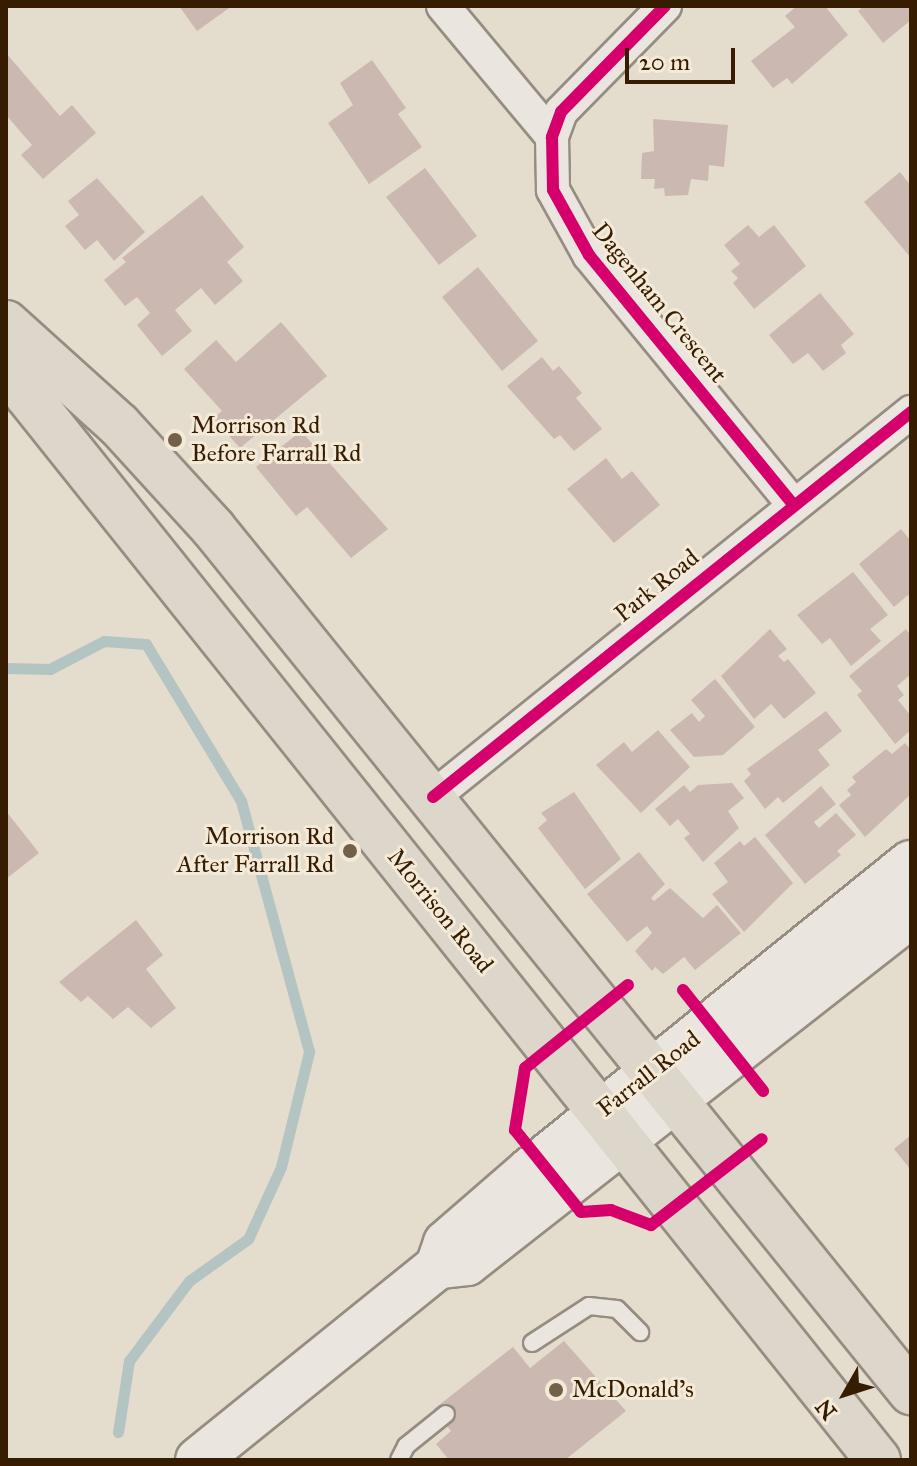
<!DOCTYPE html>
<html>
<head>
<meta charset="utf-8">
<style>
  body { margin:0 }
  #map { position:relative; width:917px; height:1466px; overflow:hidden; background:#e4dccd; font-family:"IM FELL Great Primer",serif }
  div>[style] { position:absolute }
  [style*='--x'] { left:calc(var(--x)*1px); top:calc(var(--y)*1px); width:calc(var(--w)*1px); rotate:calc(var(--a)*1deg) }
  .stream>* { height:11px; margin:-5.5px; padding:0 5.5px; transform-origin:5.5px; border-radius:5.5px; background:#b3c4c2 }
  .building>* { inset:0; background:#cbb9b1 }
  .roads { filter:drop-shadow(2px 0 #958d81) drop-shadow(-2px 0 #958d81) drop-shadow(0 2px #958d81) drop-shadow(0 -2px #958d81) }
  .service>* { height:16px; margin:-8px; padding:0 8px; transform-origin:8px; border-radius:8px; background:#eae5de }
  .minor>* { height:32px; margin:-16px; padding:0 16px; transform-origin:16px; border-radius:16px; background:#eae5de }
  .secondary>* { height:44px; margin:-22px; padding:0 22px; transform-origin:22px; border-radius:22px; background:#eae5de }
  .primary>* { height:44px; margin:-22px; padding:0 22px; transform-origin:22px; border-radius:22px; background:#ddd6ca }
  .cycleway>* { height:12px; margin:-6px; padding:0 6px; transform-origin:6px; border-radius:6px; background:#d6006c }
  .dots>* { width:22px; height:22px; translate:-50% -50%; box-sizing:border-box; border:4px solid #f4ead8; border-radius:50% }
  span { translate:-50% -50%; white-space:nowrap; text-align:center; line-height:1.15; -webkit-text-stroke:6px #f4ead8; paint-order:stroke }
  .street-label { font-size:24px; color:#361d02 }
  .poi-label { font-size:24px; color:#361d02 }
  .left { translate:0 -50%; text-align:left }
  .right { translate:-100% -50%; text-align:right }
  .frame { position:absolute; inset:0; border:8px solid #361d02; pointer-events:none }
  .north { position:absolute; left:805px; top:1354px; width:80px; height:80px; -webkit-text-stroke:6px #f4ead8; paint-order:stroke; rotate:231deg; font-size:22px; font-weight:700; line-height:32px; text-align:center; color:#361d02 }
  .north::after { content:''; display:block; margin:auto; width:28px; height:36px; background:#361d02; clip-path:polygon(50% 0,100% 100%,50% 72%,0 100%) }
  .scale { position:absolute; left:625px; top:48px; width:110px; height:36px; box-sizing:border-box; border:4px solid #361d02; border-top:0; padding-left:10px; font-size:24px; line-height:28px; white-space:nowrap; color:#361d02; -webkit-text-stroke:6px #f4ead8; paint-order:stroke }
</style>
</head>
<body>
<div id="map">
  <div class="stream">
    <i style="--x:6;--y:668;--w:44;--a:1.3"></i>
    <i style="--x:50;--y:669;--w:61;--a:-27.4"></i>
    <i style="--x:104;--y:641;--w:42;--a:4.1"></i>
    <i style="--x:146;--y:644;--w:184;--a:58.8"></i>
    <i style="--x:241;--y:801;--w:260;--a:74.8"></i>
    <i style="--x:309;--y:1052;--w:118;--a:103.7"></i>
    <i style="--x:281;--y:1167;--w:79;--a:114.6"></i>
    <i style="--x:248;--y:1239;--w:72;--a:144.6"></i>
    <i style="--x:189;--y:1281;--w:100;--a:126.9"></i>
    <i style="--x:129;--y:1361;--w:72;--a:98.8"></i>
  </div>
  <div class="building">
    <i style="clip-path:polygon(179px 6px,232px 6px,197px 31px)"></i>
    <i style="clip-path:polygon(797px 6px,825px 6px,848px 35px,792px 84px,787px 78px,773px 88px,751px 61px,795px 27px,785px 16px)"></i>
    <i style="clip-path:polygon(864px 6px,911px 6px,911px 20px,883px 43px,858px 11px)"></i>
    <i style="clip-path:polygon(6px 53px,60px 116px,72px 105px,96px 133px,43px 179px,21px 155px,32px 145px,6px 115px)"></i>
    <i style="clip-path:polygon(372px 60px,406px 108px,398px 114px,422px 147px,369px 184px,328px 123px,353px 105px,340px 83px)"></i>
    <i style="clip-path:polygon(653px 119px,728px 125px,724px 167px,709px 165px,708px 181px,691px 179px,688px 195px,665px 196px,664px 188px,654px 189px,655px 179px,641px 179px,642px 153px,654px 151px)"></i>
    <i style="clip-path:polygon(425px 168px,477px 236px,439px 265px,386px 197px)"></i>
    <i style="clip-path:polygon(900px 172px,911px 186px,911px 258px,864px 202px)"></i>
    <i style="clip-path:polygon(97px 178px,145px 232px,114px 261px,97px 240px,85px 250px,65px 226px,79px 215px,68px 201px)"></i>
    <i style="clip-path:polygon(202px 195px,244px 247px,227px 262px,243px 281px,215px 305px,201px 288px,175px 310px,192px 331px,162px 356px,137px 325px,150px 313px,137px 297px,125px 306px,104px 280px,126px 262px,122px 258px)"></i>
    <i style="clip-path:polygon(748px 225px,759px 237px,774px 225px,806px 266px,754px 309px,733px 283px,738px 278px,731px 271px,740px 264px,724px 245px)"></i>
    <i style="clip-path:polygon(478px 267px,538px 341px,502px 371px,442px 297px)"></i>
    <i style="clip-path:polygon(820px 293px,854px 334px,841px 345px,846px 353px,823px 371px,808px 353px,793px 364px,769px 335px)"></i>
    <i style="clip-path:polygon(281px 322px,327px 376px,240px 448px,213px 418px,222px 411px,184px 369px,216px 340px,236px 362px)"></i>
    <i style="clip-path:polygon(542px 357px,553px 371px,559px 366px,582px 393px,576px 398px,602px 429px,574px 451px,560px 435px,554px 439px,507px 386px)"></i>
    <i style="clip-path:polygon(301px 431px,388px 529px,351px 558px,307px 507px,296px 516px,256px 467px)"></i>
    <i style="clip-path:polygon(606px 458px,622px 479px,632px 471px,660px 505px,614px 543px,567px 489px)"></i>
    <i style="clip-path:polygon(901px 529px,911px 541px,911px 599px,908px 595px,894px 607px,859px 564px)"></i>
    <i style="clip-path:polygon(853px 572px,888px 615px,870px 629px,881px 641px,851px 666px,830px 638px,822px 644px,797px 615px)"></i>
    <i style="clip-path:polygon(770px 629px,787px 649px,778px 656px,784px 662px,788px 659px,816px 693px,784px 719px,771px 704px,754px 719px,721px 676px)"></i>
    <i style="clip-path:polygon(906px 629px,911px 636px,911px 674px,897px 686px,904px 695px,898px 700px,911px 716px,911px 730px,895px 744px,857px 695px,862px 691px,849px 676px)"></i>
    <i style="clip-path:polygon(715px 679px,755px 727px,723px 755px,694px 757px,670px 730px,692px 713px,699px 722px,705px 716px,691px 700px)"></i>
    <i style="clip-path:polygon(826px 711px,842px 731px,818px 750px,830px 765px,783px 803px,778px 797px,765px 809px,744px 781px,751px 774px,747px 769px)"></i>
    <i style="clip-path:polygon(658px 730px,690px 767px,641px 813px,596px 765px,624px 742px,632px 752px)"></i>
    <i style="clip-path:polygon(905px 743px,911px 750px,911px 794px,865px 837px,839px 805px,851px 795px,847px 790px,856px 782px,852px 777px,886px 749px,892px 754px)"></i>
    <i style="clip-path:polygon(732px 783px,744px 798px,728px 811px,739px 828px,703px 862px,684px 838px,690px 834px,678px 819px,670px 826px,655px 809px,684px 785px,690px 792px,698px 785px)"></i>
    <i style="clip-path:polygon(821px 786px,836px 804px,814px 822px,819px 828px,836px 813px,856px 835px,837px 851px,841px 855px,805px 884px,765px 835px)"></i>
    <i style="clip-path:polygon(574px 792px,621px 859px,585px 889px,538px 828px,547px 820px,541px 813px)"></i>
    <i style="clip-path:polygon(6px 811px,39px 853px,6px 879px)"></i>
    <i style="clip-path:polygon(755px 837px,793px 883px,744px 932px,712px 894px,728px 882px,714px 863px,740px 841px,744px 846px)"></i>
    <i style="clip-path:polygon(639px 852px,665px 884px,651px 898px,654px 901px,670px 888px,703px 918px,717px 905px,741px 933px,695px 970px,684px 957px,663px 974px,655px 967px,652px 971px,635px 951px,652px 933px,647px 926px,627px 942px,587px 894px)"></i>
    <i style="clip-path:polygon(136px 920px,163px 955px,146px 969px,176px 1008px,151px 1028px,128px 1007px,113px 1019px,88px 996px,81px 1002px,59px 982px)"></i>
    <i style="clip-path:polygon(911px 1135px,911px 1170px,894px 1149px)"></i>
    <i style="clip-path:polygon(564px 1341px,626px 1411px,565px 1460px,449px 1460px,436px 1444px,451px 1431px,434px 1409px,513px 1347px,530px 1368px)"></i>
  </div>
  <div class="roads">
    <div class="service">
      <i style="--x:532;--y:1343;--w:68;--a:-33"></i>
      <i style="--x:589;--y:1306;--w:28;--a:6"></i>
      <i style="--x:617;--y:1309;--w:33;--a:45"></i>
      <i style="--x:399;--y:1460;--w:16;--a:-63"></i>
      <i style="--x:406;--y:1446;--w:51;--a:-38.7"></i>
    </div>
    <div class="minor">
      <i style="--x:443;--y:6;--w:170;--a:50.2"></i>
      <i style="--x:665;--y:6;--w:148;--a:134.5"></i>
      <i style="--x:561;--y:112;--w:27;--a:110"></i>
      <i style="--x:552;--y:137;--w:53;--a:88.9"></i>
      <i style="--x:553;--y:190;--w:74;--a:61"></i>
      <i style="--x:589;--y:255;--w:322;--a:50.7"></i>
      <i style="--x:433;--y:797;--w:614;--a:-38.85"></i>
    </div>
    <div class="secondary">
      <i style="--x:440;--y:1266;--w:27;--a:-6"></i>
      <i style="--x:467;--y:1263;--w:564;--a:-38.09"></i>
      <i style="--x:198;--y:1460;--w:309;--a:-38.9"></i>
      <i style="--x:438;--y:1266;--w:24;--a:-71"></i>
      <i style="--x:446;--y:1243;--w:111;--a:-41"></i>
      <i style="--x:530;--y:1170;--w:489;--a:-38.9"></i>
    </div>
    <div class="primary">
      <i style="--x:6;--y:323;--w:152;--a:42.1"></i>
      <i style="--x:119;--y:425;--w:139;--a:47.6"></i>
      <i style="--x:213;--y:528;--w:1111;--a:51.07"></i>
      <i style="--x:6;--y:360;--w:41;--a:59"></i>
      <i style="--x:27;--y:395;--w:1363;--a:51.37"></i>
    </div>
  </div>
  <div class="cycleway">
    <i style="--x:665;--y:6;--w:148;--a:134.5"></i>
    <i style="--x:561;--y:112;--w:27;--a:110"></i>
    <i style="--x:552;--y:137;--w:53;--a:88.9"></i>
    <i style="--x:553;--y:190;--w:74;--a:61"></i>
    <i style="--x:589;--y:255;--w:322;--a:50.7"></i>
    <i style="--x:433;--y:797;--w:614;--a:-38.85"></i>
    <i style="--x:628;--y:985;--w:132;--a:141.1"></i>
    <i style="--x:525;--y:1068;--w:63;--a:99.2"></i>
    <i style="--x:515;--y:1130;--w:105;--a:51.2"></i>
    <i style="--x:581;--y:1212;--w:30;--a:-4"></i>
    <i style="--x:611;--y:1210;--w:43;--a:20.6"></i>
    <i style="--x:651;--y:1225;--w:140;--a:-37.8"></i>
    <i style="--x:683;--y:990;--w:129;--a:51.6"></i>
  </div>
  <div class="dots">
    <i style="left:175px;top:440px;background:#736049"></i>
    <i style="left:350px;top:851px;background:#736049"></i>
    <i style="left:556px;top:1390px;background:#736049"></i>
  </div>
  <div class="street-label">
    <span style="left:659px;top:303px;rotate:51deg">Dagenham Crescent</span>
    <span style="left:657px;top:586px;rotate:-39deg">Park Road</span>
    <span style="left:440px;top:911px;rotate:51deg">Morrison Road</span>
    <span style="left:649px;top:1074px;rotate:-38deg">Farrall Road</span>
  </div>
  <div class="poi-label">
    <span class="left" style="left:191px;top:440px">Morrison Rd<br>Before Farrall Rd</span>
    <span class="right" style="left:334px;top:851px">Morrison Rd<br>After Farrall Rd</span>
    <span class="left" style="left:572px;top:1390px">McDonald's</span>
  </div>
  <div class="frame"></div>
  <div class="north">N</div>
  <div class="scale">20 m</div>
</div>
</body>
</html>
